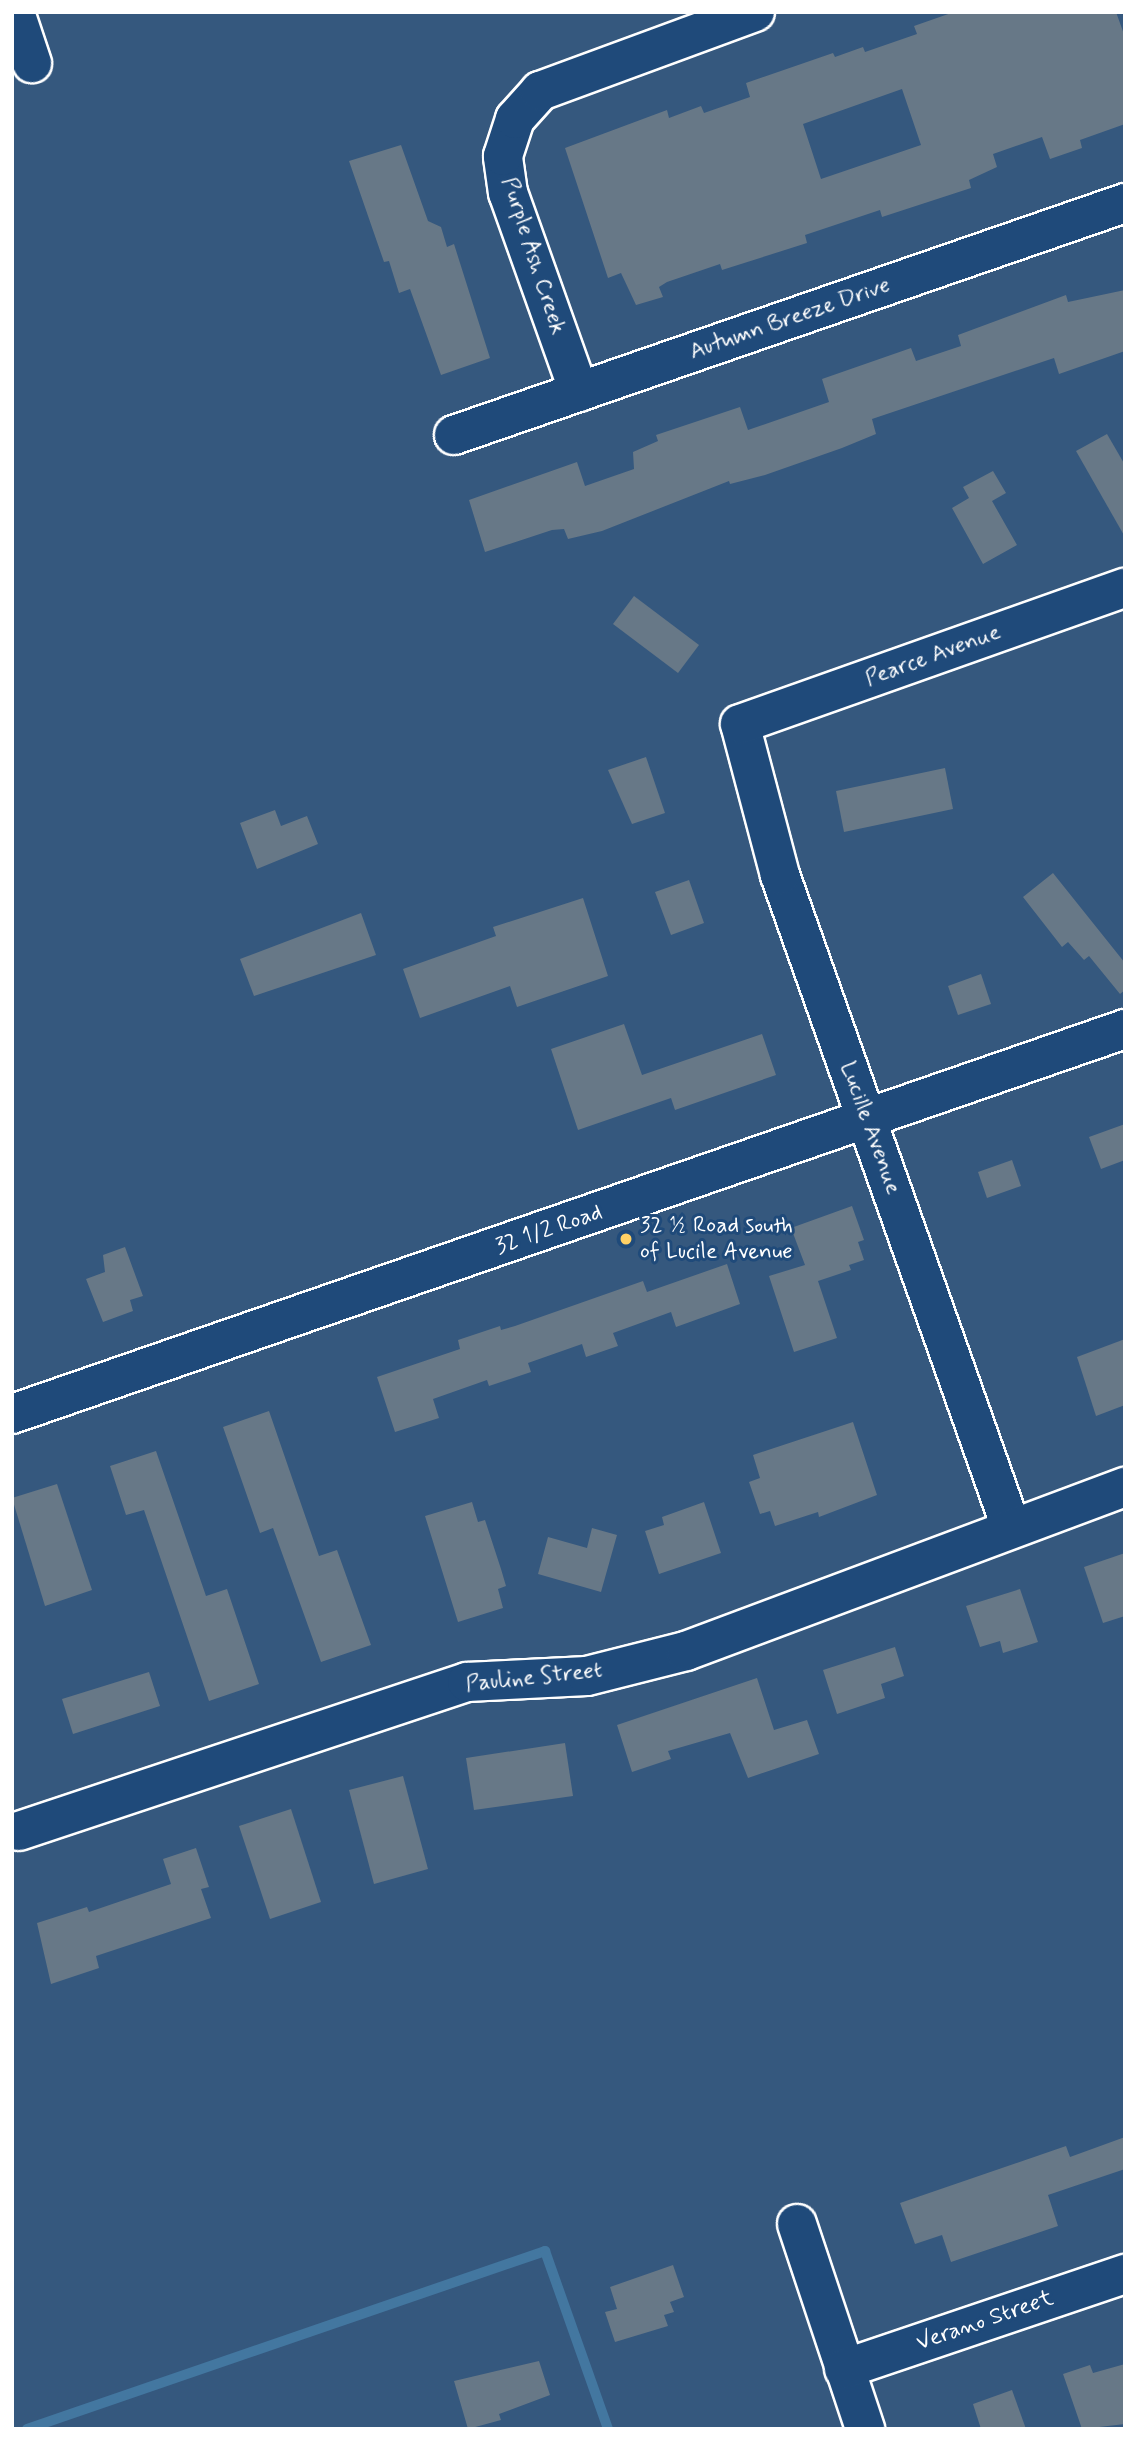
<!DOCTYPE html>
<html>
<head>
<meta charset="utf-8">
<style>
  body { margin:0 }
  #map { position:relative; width:1137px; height:2441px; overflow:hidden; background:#35587e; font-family:Mynerve,sans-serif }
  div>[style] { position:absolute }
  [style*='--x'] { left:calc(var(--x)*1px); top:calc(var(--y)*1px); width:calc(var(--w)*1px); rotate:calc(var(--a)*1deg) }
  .stream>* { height:10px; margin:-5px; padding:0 5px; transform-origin:5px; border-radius:5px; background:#4377a0 }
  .building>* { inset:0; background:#677887 }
  .roads { filter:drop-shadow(2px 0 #fff) drop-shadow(-2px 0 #fff) drop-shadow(0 2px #fff) drop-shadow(0 -2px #fff) }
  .minor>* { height:38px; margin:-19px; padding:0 19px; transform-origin:19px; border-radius:19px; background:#1f4a7a }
  .dots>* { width:19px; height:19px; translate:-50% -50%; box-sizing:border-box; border:4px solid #1f4a7a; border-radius:50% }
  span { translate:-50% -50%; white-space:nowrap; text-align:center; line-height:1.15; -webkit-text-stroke:6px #1f4a7a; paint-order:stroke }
  .street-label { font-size:23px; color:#fff }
  .poi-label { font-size:23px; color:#fff }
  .left { translate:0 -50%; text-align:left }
  .frame { position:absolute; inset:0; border:14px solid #fff; pointer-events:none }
</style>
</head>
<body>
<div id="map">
  <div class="stream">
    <i style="--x:27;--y:2429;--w:548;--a:-18.96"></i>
    <i style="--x:545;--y:2251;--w:189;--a:70.5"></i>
  </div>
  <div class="building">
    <i style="clip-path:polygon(evenodd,954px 12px,1116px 12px,1125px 37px,1125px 124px,1080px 140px,1082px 148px,1050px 159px,1042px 137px,993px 154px,997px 167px,969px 180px,971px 188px,882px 217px,880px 210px,805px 235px,807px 243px,722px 270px,720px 264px,667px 282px,659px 287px,663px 297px,636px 305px,621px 273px,608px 278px,565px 148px,667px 110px,669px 118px,701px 106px,704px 113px,750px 97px,746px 83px,833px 53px,835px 57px,863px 47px,865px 52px,917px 34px,914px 26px,954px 12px,902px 89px,921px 145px,821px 179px,803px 124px,902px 89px)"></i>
    <i style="clip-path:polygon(401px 145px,428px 221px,441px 227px,447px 247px,454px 244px,490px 358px,441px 375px,410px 289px,399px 293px,389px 261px,384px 262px,349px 161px)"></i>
    <i style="clip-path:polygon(1125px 290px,1125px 351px,1059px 374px,1054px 358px,872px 419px,876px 434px,842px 448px,765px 475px,730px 484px,729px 481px,602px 531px,568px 539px,564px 529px,552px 530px,485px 552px,469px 500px,577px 462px,585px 486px,634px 469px,633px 452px,658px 441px,656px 435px,740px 407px,748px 430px,829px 402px,822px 379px,911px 348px,916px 361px,961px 346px,958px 335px,1066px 295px,1068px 302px)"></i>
    <i style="clip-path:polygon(1107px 434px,1125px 465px,1125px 537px,1076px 451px)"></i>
    <i style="clip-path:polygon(993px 471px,1006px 493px,992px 501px,1017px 545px,983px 564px,952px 508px,969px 498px,963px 487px)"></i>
    <i style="clip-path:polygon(634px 596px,699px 645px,678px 673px,613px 624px)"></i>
    <i style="clip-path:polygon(646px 757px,665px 813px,632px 824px,608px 770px)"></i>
    <i style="clip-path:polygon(945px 768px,953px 809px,844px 832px,836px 791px)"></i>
    <i style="clip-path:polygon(275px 810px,281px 826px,307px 816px,318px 844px,257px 869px,240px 823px)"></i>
    <i style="clip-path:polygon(1053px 873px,1125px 963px,1125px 990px,1120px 994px,1089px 956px,1084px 960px,1068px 942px,1062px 947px,1023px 897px)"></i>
    <i style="clip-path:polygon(689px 880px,704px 923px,671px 935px,655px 892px)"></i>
    <i style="clip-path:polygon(583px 898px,608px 976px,517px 1007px,510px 986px,420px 1018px,403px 969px,496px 936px,493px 927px)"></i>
    <i style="clip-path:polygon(361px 913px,376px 955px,254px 996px,240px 959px)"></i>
    <i style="clip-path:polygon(981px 974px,991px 1004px,958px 1015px,948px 986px)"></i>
    <i style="clip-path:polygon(624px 1024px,642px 1075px,762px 1034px,776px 1075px,675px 1110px,671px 1098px,578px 1130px,551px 1049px)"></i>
    <i style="clip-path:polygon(1125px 1124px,1125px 1160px,1101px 1169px,1089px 1137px)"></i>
    <i style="clip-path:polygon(1012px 1160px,1021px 1186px,987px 1198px,978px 1172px)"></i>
    <i style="clip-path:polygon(852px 1206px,864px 1240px,858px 1242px,864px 1260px,849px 1265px,851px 1270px,818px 1281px,837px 1338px,794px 1352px,769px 1276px,805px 1265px,791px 1228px)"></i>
    <i style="clip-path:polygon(125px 1247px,143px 1296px,130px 1300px,133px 1311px,103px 1322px,86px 1279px,105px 1272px,103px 1255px)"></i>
    <i style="clip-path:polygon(727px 1264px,740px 1304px,676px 1327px,671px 1312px,613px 1333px,618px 1346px,586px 1357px,582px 1344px,528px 1363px,531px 1372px,489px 1386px,487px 1380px,433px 1399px,439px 1418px,395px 1432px,377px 1377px,460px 1349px,458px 1340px,500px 1326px,501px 1330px,515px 1326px,643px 1281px,647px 1292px)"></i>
    <i style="clip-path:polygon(1125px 1339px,1125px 1405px,1096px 1416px,1077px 1357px)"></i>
    <i style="clip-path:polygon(269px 1411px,319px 1556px,337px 1550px,371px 1645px,321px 1662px,273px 1528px,260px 1533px,223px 1427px)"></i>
    <i style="clip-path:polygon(853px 1422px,877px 1495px,819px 1517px,818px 1512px,775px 1526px,770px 1511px,760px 1514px,749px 1482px,760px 1478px,753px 1455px)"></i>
    <i style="clip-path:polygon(156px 1451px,206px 1596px,227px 1589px,259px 1684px,209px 1701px,144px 1510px,126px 1515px,110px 1466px)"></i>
    <i style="clip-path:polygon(57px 1484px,92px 1590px,45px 1606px,12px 1498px)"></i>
    <i style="clip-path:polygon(472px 1502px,478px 1522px,485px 1520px,501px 1569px,506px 1586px,498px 1589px,503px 1608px,458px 1622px,425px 1516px)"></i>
    <i style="clip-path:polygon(704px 1502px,721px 1553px,659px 1574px,645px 1531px,664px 1525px,662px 1517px)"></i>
    <i style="clip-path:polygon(592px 1528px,617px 1535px,601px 1592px,538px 1574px,548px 1537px,587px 1548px)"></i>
    <i style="clip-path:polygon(1125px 1553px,1125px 1616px,1103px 1623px,1084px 1567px)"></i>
    <i style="clip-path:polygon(1020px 1589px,1038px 1642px,1003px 1653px,1000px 1641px,980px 1647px,966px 1606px)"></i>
    <i style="clip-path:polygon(895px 1647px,904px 1676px,881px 1684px,885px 1698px,837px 1714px,823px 1670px)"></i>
    <i style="clip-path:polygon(149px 1672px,160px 1706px,73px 1734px,62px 1699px)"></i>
    <i style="clip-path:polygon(757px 1678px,774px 1730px,807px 1720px,819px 1754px,748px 1778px,730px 1733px,668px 1751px,671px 1759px,632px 1772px,617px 1725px)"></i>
    <i style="clip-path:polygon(565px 1743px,573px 1796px,474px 1810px,466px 1758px)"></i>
    <i style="clip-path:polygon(403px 1776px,428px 1869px,374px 1884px,349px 1790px)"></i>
    <i style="clip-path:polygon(291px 1809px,321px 1902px,270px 1919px,239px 1826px)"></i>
    <i style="clip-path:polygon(196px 1848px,209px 1887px,201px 1889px,211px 1918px,96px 1956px,99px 1968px,51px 1984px,37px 1923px,87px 1907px,89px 1912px,171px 1884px,163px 1859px)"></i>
    <i style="clip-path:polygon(1125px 2137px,1125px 2169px,1048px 2195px,1058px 2226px,951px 2262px,942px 2235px,915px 2244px,900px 2203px,1066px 2146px,1070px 2157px)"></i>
    <i style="clip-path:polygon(673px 2265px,684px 2297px,670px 2302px,674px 2312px,664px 2315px,668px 2326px,615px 2342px,605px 2312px,617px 2309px,610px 2287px)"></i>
    <i style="clip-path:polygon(539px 2361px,550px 2395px,499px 2414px,501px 2420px,468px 2429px,454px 2381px)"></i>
    <i style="clip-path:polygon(1125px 2364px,1125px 2424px,1082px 2429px,1063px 2374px,1090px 2365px,1093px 2373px)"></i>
    <i style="clip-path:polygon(1012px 2390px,1026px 2429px,981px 2429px,973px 2404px)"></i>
  </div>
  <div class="roads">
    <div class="minor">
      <i style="--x:15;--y:12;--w:54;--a:71.6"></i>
      <i style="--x:579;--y:392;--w:211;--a:-109.6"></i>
      <i style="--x:508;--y:193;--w:37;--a:-98"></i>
      <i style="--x:503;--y:156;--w:39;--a:-72"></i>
      <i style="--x:515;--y:119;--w:38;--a:-48"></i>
      <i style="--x:540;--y:91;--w:229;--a:-20.2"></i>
      <i style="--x:454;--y:435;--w:710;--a:-19.07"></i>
      <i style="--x:12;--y:1414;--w:1178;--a:-19.08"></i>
      <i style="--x:1011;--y:1527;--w:692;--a:-109.51"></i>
      <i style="--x:780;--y:875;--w:156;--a:-104.8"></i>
      <i style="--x:740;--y:724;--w:408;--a:-19.5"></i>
      <i style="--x:19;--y:1831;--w:472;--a:-18.4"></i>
      <i style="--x:467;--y:1682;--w:120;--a:-2.9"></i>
      <i style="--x:587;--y:1676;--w:102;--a:-14.2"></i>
      <i style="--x:686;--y:1651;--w:469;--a:-20.5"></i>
      <i style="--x:797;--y:2224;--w:216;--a:71.6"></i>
      <i style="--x:844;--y:2369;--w:297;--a:-18.7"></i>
    </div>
  </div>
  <div class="dots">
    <i style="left:626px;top:1239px;background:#ffd166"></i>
  </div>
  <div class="street-label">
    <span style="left:533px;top:256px;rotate:72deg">Purple Ash Creek</span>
    <span style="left:790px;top:319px;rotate:-19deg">Autumn Breeze Drive</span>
    <span style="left:933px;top:656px;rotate:-20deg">Pearce Avenue</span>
    <span style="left:870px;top:1128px;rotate:70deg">Lucille Avenue</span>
    <span style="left:549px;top:1230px;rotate:-19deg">32 1/2 Road</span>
    <span style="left:534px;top:1678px;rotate:-6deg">Pauline Street</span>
    <span style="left:985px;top:2321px;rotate:-19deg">Verano Street</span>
  </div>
  <div class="poi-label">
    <span class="left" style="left:640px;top:1239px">32 ½ Road south<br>of Lucile Avenue</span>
  </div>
  <div class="frame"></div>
</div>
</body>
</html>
